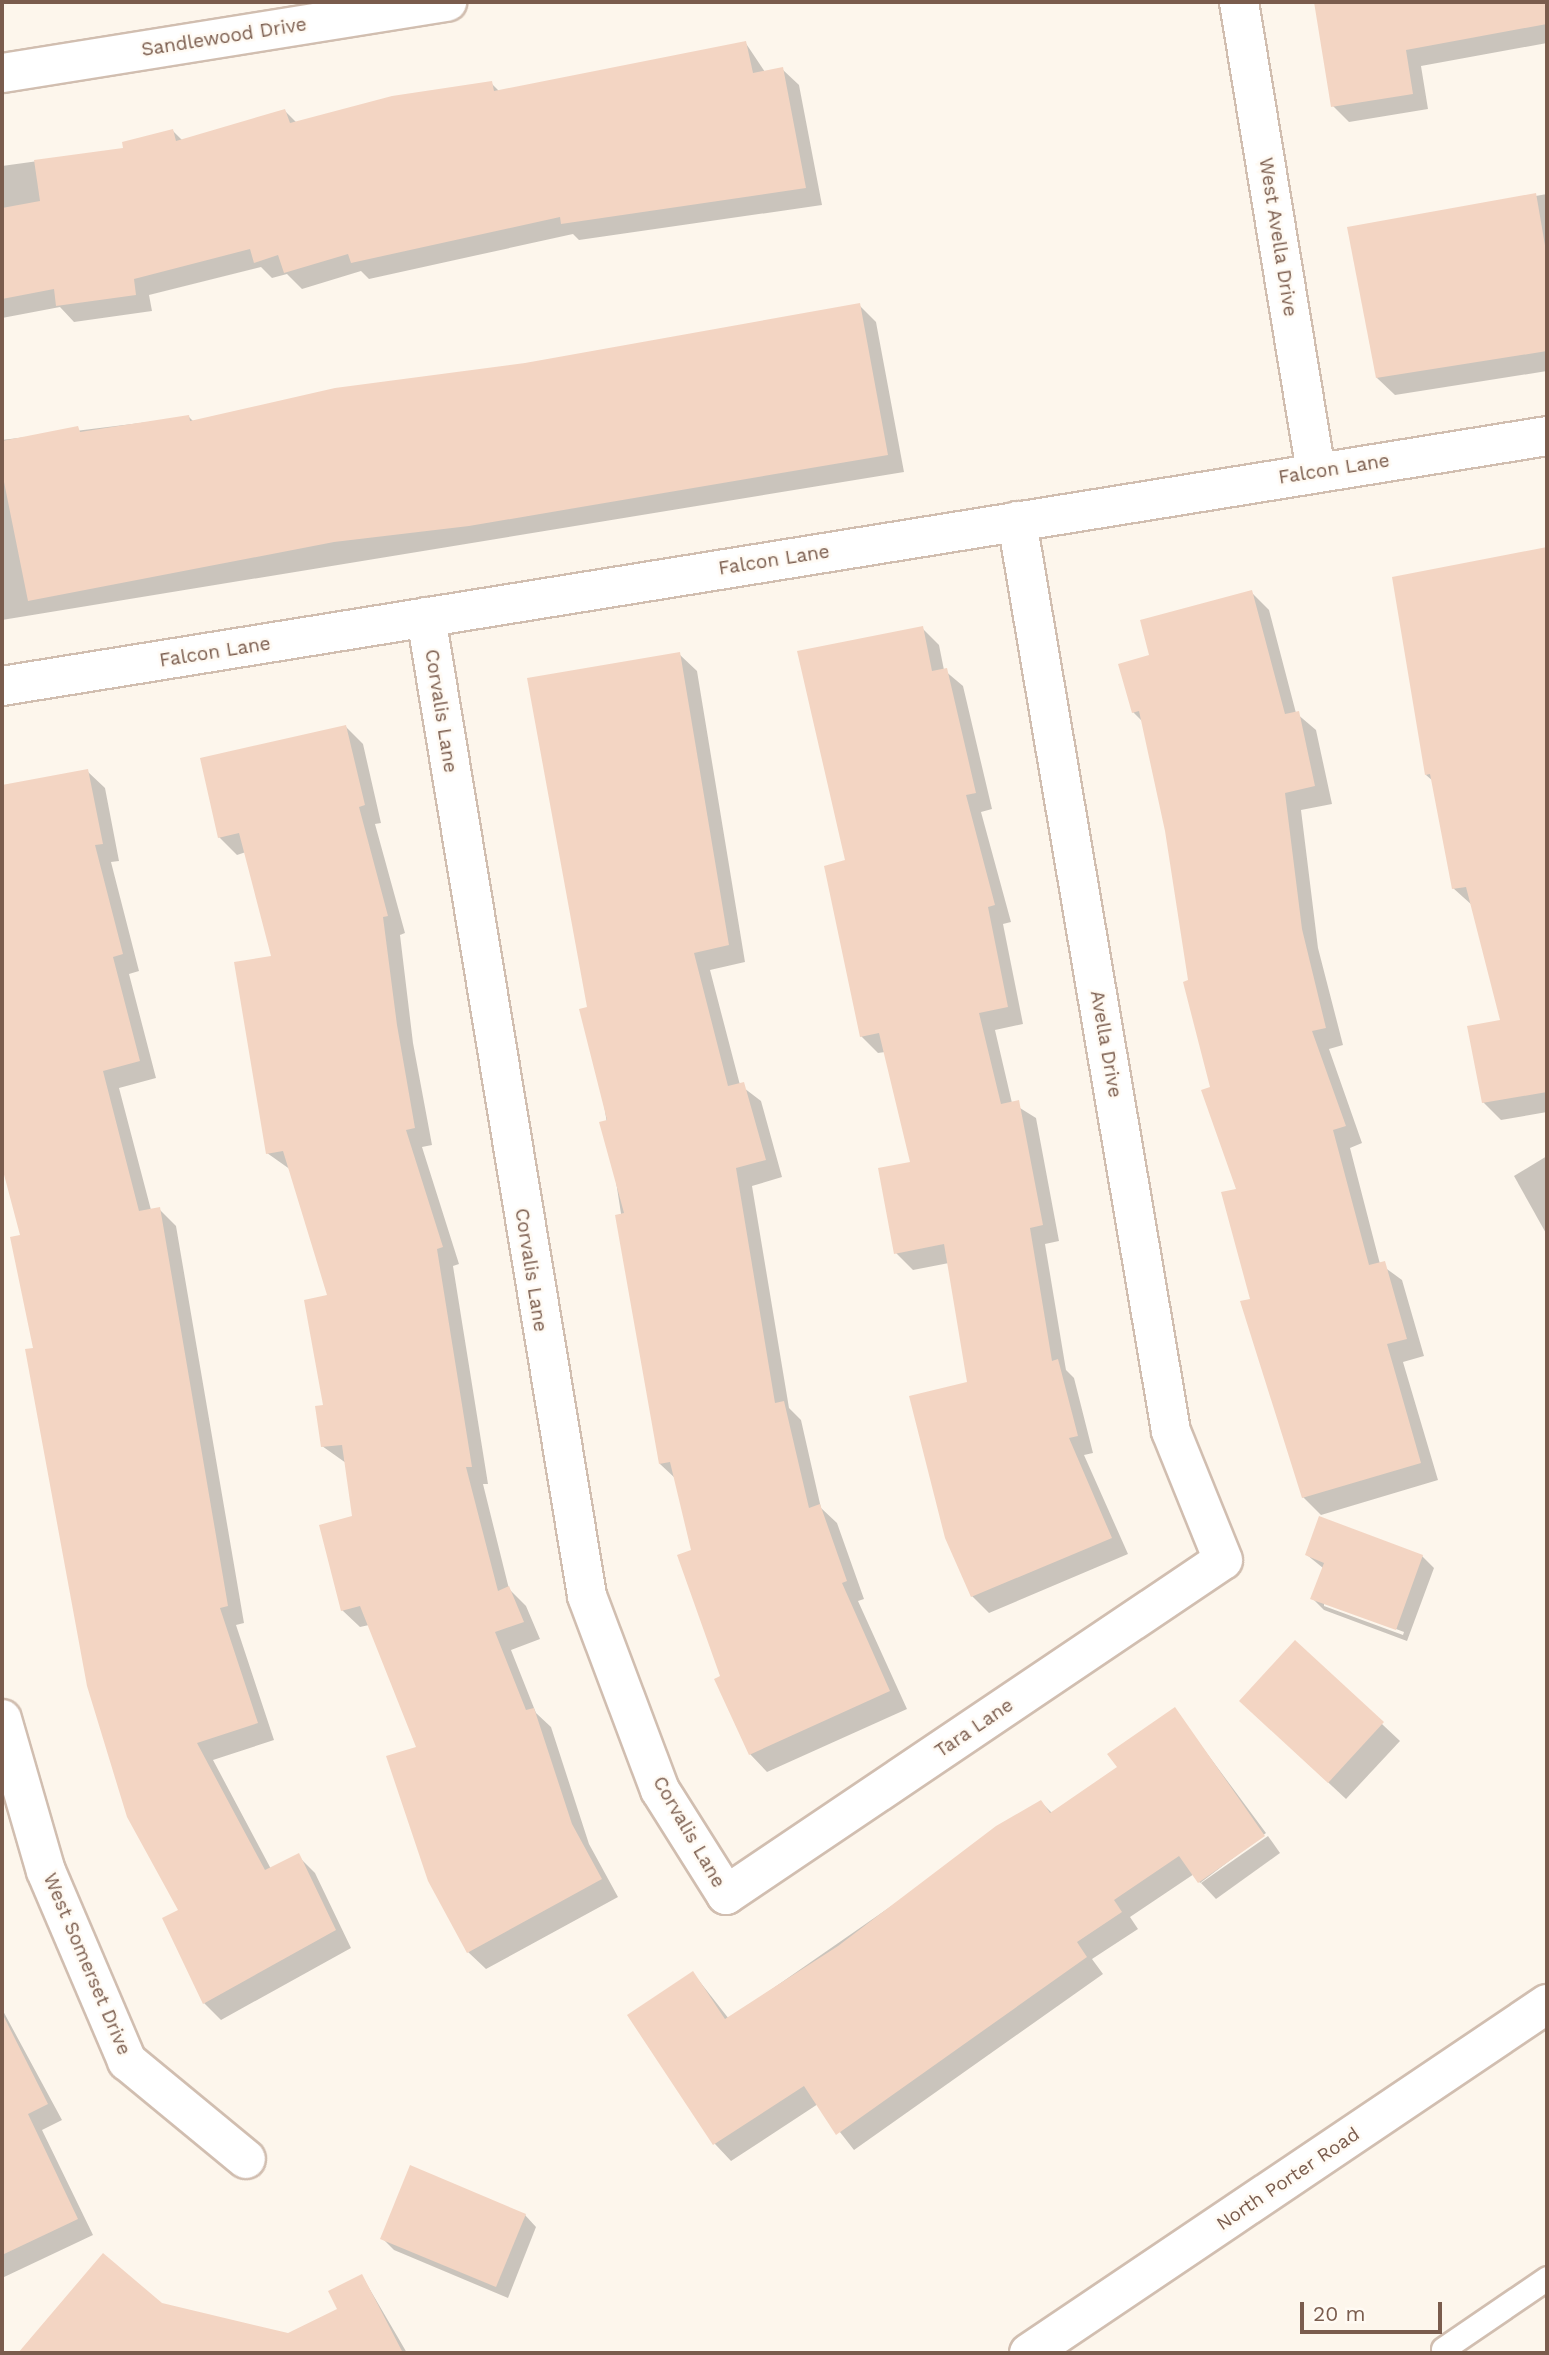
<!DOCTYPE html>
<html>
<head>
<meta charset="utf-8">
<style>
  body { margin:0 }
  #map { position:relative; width:1549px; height:2355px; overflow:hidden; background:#fdf6ec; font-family:"Work Sans",sans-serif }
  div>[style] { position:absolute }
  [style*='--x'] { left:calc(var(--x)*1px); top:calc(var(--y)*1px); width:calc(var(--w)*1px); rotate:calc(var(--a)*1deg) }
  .shadow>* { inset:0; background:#0003 }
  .building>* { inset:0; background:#f3d5c3 }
  .roads { filter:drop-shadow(2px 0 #d1beb0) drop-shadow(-2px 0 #d1beb0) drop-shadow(0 2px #d1beb0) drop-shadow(0 -2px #d1beb0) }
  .lane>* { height:23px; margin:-11.5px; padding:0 11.5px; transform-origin:11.5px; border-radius:11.5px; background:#fff }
  .street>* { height:38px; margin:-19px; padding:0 19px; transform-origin:19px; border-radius:19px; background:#fff }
  .secondary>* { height:38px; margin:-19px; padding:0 19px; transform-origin:19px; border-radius:19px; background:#fff }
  span { translate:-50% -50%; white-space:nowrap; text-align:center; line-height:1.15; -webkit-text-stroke:5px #fffaf3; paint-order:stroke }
  .street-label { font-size:19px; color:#7a5c4d }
  .frame { position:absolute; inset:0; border:4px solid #7a5c4d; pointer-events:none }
  .scale { position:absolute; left:1300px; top:2302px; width:142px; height:32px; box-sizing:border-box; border:4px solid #7a5c4d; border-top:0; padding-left:9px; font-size:21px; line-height:24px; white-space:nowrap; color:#7a5c4d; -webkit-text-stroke:5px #fffaf3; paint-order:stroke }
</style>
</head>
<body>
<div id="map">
  <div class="shadow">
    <i style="clip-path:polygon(1316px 2px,1547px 2px,1547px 43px,1421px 66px,1428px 109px,1349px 122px,1333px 106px)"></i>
    <i style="clip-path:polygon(745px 42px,765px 72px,782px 69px,799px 85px,822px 205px,579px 240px,573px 234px,369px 279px,361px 271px,302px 289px,287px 274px,272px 278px,261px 267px,149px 295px,152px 311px,74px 322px,60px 307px,2px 318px,2px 166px,125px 149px,173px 131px,183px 141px,285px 111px,297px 123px,491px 83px,500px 92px)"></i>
    <i style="clip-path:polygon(1547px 194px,1547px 371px,1395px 395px,1377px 378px,1349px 229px)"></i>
    <i style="clip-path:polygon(859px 305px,876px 322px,904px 472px,2px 620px,2px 440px,189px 417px,194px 422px)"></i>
    <i style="clip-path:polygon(1543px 550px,1547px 1112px,1501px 1120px,1483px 1102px,1503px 1021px,1473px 906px,1453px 888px,1433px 781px,1426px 775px)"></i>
    <i style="clip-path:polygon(1251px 592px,1269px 610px,1296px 713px,1316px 730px,1332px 804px,1301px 810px,1318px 948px,1343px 1045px,1329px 1049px,1362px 1143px,1350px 1148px,1380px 1264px,1402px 1280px,1424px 1356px,1403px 1362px,1438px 1480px,1321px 1515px,1303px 1497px,1252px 1300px,1238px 1190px,1190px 982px,1167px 831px,1143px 722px,1133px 712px,1151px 656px)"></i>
    <i style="clip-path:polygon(922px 628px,939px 645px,944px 670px,963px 686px,992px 809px,981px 812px,1011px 922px,1003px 924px,1023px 1024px,995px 1030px,1012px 1103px,1036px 1118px,1059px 1241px,1045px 1244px,1066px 1370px,1074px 1378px,1093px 1453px,1084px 1455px,1128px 1554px,989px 1613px,972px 1596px,969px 1383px,949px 1263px,913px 1270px,896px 1253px,912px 1163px,885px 1052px,878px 1053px,861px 1036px,847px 862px)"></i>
    <i style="clip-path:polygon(679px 654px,697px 671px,745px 962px,710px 970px,740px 1085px,761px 1101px,782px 1177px,752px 1186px,789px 1408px,801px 1420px,821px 1508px,837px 1523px,864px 1599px,858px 1601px,907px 1709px,767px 1772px,750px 1754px,722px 1677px,676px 1479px,660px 1464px,589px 1008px)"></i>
    <i style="clip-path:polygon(346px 727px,363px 744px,381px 823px,375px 824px,405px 933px,400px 935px,413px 1043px,432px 1145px,422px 1147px,459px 1264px,453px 1266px,488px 1484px,483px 1484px,509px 1589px,526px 1606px,540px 1639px,511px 1650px,536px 1713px,551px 1727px,589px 1844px,618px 1897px,486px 1969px,468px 1952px,418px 1748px,369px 1625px,360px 1627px,342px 1610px,354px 1518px,346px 1463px,322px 1446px,329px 1297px,291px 1170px,267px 1153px,273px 958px,246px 852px,237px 855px,219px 837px)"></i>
    <i style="clip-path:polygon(87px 771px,105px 788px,119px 861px,111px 862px,139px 971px,129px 974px,156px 1078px,119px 1088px,151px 1210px,159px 1209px,176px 1226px,244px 1623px,236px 1625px,274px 1740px,213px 1760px,271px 1869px,298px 1856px,315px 1873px,351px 1948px,221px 2020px,204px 2003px,36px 1349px,22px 1236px,2px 1160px,2px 787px)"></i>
    <i style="clip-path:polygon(1547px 1156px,1547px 1235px,1514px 1176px)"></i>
    <i style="clip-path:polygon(evenodd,1307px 1555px,1422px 1556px,1434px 1568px,1407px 1641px,1324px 1610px,1312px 1598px,1323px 1568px,1307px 1555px,1324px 1602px,1404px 1632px,1403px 1635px,1324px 1606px,1324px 1602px)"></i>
    <i style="clip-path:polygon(1295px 1642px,1400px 1741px,1346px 1799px,1259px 1718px)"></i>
    <i style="clip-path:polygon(1174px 1709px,1266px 1833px,1200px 1883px,1194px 1874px,1130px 1917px,1138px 1929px,1092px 1959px,1103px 1974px,854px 2150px,818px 2104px,731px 2161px,715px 2144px,630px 2015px,693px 1973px,729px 2019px,1041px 1802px,1052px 1813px,1119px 1768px)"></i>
    <i style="clip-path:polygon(1268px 1836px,1280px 1853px,1216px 1899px,1201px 1883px)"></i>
    <i style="clip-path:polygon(2px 2009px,62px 2120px,42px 2130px,93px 2235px,2px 2278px)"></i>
    <i style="clip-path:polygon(525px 2215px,536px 2227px,508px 2298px,394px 2250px,382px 2238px)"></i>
    <i style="clip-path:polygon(103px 2256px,181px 2323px,155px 2353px,21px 2353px)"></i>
    <i style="clip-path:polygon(362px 2276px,407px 2353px,313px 2353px,301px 2329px,339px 2309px)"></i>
    <i style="clip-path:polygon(187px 2311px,286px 2348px,285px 2353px,177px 2353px)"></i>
  </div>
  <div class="building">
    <i style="clip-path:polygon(1314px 2px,1547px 2px,1547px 24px,1406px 50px,1413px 94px,1331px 107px)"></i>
    <i style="clip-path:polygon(746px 41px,753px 73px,783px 67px,806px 188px,561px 224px,560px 217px,351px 263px,348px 254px,284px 273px,278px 255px,254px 263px,250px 249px,134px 279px,136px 295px,56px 306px,54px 289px,2px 299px,2px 208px,40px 201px,34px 160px,123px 148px,122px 142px,173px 129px,176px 141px,285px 109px,290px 123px,392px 96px,492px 81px,494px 91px)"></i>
    <i style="clip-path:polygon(1536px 193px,1547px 257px,1547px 351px,1376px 378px,1347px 227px)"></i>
    <i style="clip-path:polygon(860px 303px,888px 455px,469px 526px,334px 542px,28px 601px,2px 472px,2px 441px,78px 426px,80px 432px,189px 415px,190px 421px,335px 388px,525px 363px)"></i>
    <i style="clip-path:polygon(1547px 547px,1547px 1092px,1482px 1103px,1467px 1026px,1500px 1020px,1466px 887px,1452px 889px,1430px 774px,1425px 775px,1392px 577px)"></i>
    <i style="clip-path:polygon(1252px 590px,1285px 714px,1299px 711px,1315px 786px,1285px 793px,1302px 929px,1326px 1028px,1312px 1031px,1346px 1126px,1333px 1130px,1369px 1265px,1385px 1261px,1407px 1339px,1387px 1344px,1421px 1463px,1302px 1498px,1240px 1301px,1250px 1299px,1221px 1192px,1236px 1189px,1201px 1090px,1210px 1087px,1183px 982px,1188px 980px,1165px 831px,1139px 711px,1132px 713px,1118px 664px,1149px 655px,1140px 620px)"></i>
    <i style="clip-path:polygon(923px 626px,932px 671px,947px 668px,976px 793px,966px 795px,995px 905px,988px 907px,1008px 1007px,979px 1013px,1001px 1104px,1019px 1100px,1043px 1225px,1030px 1228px,1052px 1361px,1058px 1359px,1078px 1436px,1069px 1438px,1112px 1538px,971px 1597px,945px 1538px,909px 1396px,967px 1382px,944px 1244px,894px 1254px,878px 1168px,910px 1162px,879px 1033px,860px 1037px,824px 866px,845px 860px,797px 651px)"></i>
    <i style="clip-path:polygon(680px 652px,729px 945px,694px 953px,728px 1086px,744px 1082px,766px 1160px,736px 1168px,775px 1403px,784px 1401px,809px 1508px,820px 1504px,847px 1581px,842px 1583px,890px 1691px,749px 1755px,714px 1679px,720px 1676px,677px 1555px,691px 1550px,670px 1462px,659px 1464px,615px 1215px,624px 1213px,599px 1122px,607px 1120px,579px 1009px,587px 1007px,527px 678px)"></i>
    <i style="clip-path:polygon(346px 725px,365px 805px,359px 807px,388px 916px,383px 917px,397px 1025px,415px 1128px,406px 1130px,443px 1247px,437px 1249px,472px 1467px,466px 1467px,498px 1591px,509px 1586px,524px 1622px,495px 1632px,526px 1710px,534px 1708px,572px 1824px,602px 1879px,467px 1953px,428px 1881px,386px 1756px,416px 1747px,360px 1606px,341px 1611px,319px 1525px,352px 1516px,342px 1445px,321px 1447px,315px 1406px,323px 1405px,304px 1300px,327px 1295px,283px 1151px,266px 1154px,234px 962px,271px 956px,239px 833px,218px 838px,200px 758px)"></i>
    <i style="clip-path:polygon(88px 769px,103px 844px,95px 845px,123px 954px,113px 957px,140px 1061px,103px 1071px,139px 1211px,160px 1207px,228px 1606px,220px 1608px,258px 1723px,197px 1743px,265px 1870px,299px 1853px,336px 1930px,203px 2004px,162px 1918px,178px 1910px,127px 1817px,87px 1686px,25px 1349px,33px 1348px,10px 1237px,20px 1235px,2px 1167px,2px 785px)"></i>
    <i style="clip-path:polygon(1319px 1516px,1423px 1555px,1396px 1630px,1310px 1599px,1324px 1563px,1305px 1555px)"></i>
    <i style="clip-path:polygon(1295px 1640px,1384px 1722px,1328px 1783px,1239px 1701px)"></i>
    <i style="clip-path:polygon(1175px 1707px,1265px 1836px,1198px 1883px,1179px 1856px,1114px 1900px,1122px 1912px,1077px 1942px,1087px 1957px,836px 2135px,804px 2086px,713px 2145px,627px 2015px,693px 1971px,725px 2019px,838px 1946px,996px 1826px,1041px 1800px,1050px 1813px,1117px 1767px,1107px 1754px)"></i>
    <i style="clip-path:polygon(2px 2013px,48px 2104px,28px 2114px,78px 2219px,2px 2255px)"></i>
    <i style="clip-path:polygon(410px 2165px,526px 2214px,496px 2287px,380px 2239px)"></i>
    <i style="clip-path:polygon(103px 2253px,162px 2303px,288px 2333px,337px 2309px,328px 2291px,362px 2274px,403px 2353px,18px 2353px)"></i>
  </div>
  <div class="roads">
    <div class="lane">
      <i style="--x:1443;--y:2349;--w:126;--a:-34.3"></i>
    </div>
    <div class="street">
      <i style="--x:1239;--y:2;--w:476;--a:80.7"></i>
      <i style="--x:2;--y:73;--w:451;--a:-9.1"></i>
      <i style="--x:426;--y:617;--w:992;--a:80.66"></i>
      <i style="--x:587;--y:1596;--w:207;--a:69.4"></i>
      <i style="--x:660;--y:1790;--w:124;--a:57.8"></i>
      <i style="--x:726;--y:1895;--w:599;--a:-33.98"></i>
      <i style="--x:1223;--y:1560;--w:139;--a:-112"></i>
      <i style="--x:1171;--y:1431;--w:923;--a:-99.61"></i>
      <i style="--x:2;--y:686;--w:1565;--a:-9.19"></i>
      <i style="--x:2;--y:1719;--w:158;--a:73.9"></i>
      <i style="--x:46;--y:1871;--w:207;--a:66.9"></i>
      <i style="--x:127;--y:2061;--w:154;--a:39.5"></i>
    </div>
    <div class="secondary">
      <i style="--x:1029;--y:2353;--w:625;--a:-33.97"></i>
    </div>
  </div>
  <div class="street-label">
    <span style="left:224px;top:37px;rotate:-9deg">Sandlewood Drive</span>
    <span style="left:1278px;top:237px;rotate:81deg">West Avella Drive</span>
    <span style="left:1334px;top:469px;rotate:-9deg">Falcon Lane</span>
    <span style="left:774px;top:560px;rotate:-9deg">Falcon Lane</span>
    <span style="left:215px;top:652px;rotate:-9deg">Falcon Lane</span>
    <span style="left:441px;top:711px;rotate:81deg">Corvalis Lane</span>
    <span style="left:1106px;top:1044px;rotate:80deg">Avella Drive</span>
    <span style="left:531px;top:1270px;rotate:81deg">Corvalis Lane</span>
    <span style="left:974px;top:1728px;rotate:-34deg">Tara Lane</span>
    <span style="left:689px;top:1832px;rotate:60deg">Corvalis Lane</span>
    <span style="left:87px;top:1964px;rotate:67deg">West Somerset Drive</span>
    <span style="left:1288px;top:2179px;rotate:-34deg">North Porter Road</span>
  </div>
  <div class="frame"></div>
  <div class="scale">20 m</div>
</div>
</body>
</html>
